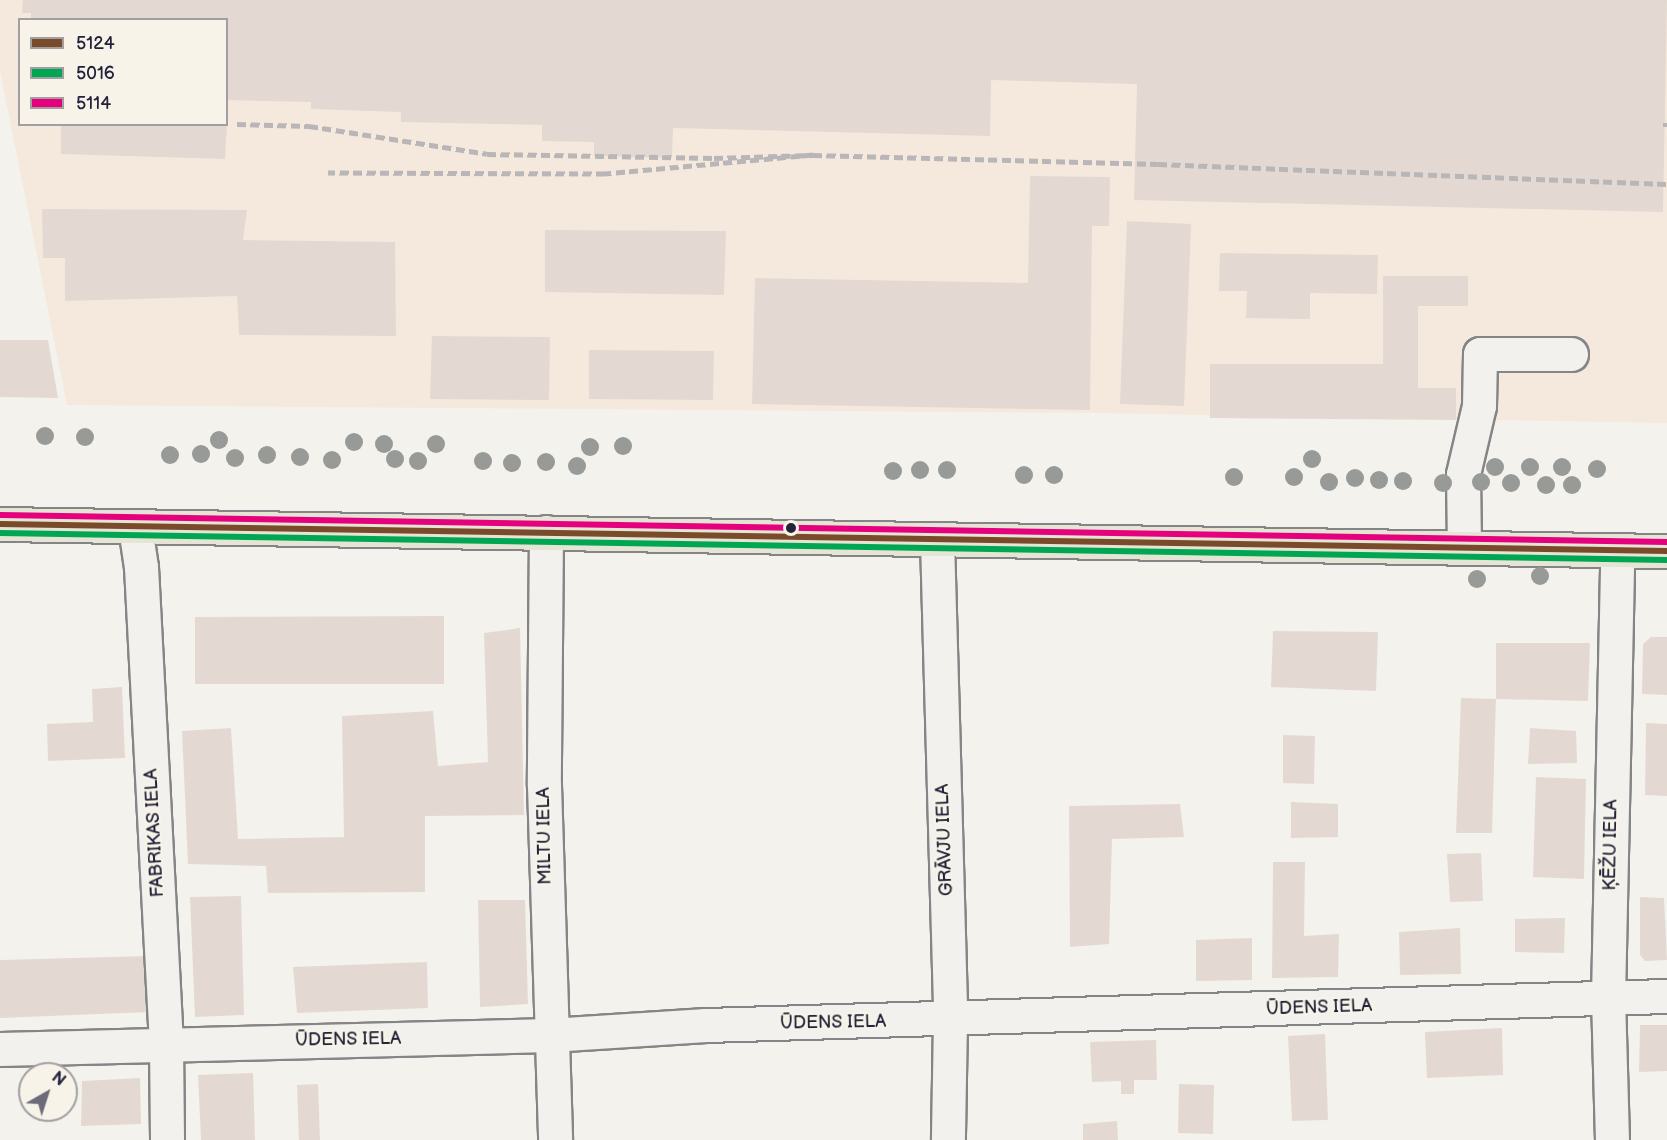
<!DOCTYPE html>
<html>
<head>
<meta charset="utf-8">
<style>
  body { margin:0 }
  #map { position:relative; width:1667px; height:1140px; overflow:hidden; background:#f4f2ec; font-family:"Balsamiq Sans",sans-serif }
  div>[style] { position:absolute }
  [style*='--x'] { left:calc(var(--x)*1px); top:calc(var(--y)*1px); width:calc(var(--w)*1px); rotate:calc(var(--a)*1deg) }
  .built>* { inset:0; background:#f5e9de }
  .building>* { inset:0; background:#e4d9d2 }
  .roads { filter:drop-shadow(2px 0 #858486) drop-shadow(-2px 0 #858486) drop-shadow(0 2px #858486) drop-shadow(0 -2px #858486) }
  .minor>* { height:33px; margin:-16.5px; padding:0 16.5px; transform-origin:16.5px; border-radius:16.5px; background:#f2f1ed }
  .highway>* { height:33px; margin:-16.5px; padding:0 16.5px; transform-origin:16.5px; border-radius:16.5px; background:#e6e4d5 }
  .rail>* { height:4.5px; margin-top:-2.25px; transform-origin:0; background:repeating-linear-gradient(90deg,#b8b6b6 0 9px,transparent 0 13.5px) }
  .bus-1>* { height:6px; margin:-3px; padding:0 3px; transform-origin:3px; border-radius:3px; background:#7a4b2a }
  .bus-2>* { height:6px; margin:-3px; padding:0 3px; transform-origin:3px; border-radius:3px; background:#00a651 }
  .bus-3>* { height:6px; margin:-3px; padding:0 3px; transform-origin:3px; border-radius:3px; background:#e5007d }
  .trees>* { width:18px; height:18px; margin:-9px; border-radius:50%; background:#979a97 }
  .dots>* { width:16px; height:16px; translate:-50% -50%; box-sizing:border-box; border:3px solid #f7f3e8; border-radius:50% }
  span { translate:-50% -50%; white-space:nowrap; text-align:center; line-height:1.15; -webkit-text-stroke:5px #f7f3e8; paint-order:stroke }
  .street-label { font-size:18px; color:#22223b }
  .legend { position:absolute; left:18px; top:18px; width:210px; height:108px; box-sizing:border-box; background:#f7f3e8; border:2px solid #a29fa3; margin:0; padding:8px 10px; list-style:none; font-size:18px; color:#22223b }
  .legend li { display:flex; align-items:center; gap:12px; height:30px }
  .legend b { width:30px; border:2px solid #a29fa3 }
  .north { position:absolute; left:18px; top:1062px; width:60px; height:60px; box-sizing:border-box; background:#f7f3e8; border:2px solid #a29fa3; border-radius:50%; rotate:39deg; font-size:16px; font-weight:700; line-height:24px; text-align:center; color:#22223b }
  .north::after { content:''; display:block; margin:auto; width:21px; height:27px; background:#6c6b79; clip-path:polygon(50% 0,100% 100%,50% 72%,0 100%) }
</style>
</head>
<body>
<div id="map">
  <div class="built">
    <i style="clip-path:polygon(evenodd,0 0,1667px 0,1667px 423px,1092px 413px,67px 405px,0 71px,0 0,20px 20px,226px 20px,226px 124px,20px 124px,20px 20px)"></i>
  </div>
  <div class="building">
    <i style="clip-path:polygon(23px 0,1667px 0,1663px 212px,1134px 200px,1137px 84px,991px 80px,990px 136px,673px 128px,672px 158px,594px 156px,594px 142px,542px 141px,542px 125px,401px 122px,401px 112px,311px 109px,311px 102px,226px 100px,226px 20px,31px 20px,31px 13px,22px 13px)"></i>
    <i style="clip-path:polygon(61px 124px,227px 124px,225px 159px,61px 154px)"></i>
    <i style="clip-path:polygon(1030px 176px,1110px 177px,1109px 226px,1092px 226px,1090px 410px,752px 404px,755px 278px,1028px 283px)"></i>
    <i style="clip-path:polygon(42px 209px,247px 210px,243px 240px,395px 242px,396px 336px,239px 335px,237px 296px,65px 301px,65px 258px,43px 258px)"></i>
    <i style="clip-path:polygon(1127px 221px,1191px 224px,1184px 406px,1120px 404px)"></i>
    <i style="clip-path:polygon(545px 230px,726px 231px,724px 295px,545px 292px)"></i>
    <i style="clip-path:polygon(1220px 253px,1378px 255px,1377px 294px,1310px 293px,1310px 319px,1246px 318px,1247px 291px,1219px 291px)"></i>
    <i style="clip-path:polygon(1383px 276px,1468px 276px,1468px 306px,1418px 306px,1418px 388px,1456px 388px,1456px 420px,1210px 418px,1210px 364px,1383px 364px)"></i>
    <i style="clip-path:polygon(432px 336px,550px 337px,549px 400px,430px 399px)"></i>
    <i style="clip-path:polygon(0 340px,48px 340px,58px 398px,0 397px)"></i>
    <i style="clip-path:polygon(589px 350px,714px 351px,713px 400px,589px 399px)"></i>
    <i style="clip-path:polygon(444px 616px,444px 684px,195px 684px,195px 617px)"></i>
    <i style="clip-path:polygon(520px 628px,524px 815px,425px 816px,425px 892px,268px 893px,266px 866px,188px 864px,182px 731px,231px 728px,238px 839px,344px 837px,342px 716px,433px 711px,438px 766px,488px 762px,484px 633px)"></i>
    <i style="clip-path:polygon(1273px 631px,1378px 632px,1376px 691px,1271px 687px)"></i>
    <i style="clip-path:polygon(1651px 637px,1667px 637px,1667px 695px,1642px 694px,1643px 644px)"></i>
    <i style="clip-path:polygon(1496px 643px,1590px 643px,1588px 701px,1496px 699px)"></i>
    <i style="clip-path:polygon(122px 687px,125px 758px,48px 761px,47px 724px,93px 722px,92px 689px)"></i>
    <i style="clip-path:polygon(1461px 698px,1496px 699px,1492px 833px,1456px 833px)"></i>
    <i style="clip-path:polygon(1646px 723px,1667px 724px,1667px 796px,1645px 795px)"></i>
    <i style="clip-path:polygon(1530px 728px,1576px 731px,1577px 763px,1528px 764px)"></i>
    <i style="clip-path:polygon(1283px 735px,1315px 736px,1314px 784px,1283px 783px)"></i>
    <i style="clip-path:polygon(1536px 777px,1586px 779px,1584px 879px,1533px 877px)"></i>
    <i style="clip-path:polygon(1291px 802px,1338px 804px,1338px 837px,1291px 838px)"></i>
    <i style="clip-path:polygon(1180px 804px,1184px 837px,1112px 839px,1109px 944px,1070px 947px,1069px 806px)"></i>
    <i style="clip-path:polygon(1481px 853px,1483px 901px,1450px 902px,1447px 854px)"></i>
    <i style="clip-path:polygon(1273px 862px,1305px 862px,1304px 936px,1339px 934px,1338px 977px,1272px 978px)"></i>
    <i style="clip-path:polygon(241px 896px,244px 1015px,195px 1017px,190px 897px)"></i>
    <i style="clip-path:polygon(1640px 897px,1664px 898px,1667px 960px,1645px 961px,1640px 955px)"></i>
    <i style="clip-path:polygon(478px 900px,525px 900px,528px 1004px,480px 1007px)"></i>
    <i style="clip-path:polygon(1565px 918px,1564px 953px,1515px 952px,1515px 919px)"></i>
    <i style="clip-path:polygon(1460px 928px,1461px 974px,1400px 975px,1399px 932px)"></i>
    <i style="clip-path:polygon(1252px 938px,1252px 980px,1196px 981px,1196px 940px)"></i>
    <i style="clip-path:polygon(147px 956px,149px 1012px,0 1018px,0 960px)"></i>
    <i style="clip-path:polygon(427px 962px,428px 1008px,297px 1013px,293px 967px)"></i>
    <i style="clip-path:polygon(1640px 1025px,1667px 1025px,1667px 1071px,1639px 1072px)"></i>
    <i style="clip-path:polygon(1502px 1028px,1503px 1075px,1427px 1078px,1425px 1032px)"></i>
    <i style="clip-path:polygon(1325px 1034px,1328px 1120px,1292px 1121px,1288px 1036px)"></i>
    <i style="clip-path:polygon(1156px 1040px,1157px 1080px,1134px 1080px,1134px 1094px,1121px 1094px,1121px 1081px,1092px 1082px,1090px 1042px)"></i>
    <i style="clip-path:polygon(253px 1073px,255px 1140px,201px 1140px,198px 1075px)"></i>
    <i style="clip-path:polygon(140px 1078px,141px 1124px,81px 1126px,82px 1081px)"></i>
    <i style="clip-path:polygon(318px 1084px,320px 1140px,299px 1140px,297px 1085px)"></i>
    <i style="clip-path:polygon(1179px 1084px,1214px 1085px,1213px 1134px,1178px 1133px)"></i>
    <i style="clip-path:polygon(1117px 1121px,1118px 1140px,1083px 1140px,1083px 1124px)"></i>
  </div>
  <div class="roads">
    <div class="minor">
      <i style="--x:135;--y:527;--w:40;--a:81.5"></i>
      <i style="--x:141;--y:567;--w:477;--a:87"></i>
      <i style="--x:166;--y:1043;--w:97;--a:89.4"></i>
      <i style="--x:546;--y:532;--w:253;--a:90.5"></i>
      <i style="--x:544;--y:785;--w:355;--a:88.2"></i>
      <i style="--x:937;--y:540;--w:480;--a:88.4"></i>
      <i style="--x:950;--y:1020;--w:120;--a:91"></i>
      <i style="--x:1464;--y:546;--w:72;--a:-90.8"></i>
      <i style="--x:1463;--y:474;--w:70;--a:-76.8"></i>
      <i style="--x:1479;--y:406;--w:52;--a:-88.9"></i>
      <i style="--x:1480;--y:354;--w:91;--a:0"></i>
      <i style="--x:0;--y:1049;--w:550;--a:-1.46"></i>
      <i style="--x:550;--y:1035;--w:156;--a:-3.7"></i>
      <i style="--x:706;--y:1025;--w:961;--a:-1.73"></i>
      <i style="--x:1612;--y:1140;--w:142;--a:-91.6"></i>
      <i style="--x:1608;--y:998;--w:447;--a:-88.8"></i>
    </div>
    <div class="highway">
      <i style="--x:0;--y:524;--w:1667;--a:0.93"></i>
    </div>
  </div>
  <div class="rail">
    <i style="--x:237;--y:124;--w:72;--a:1.6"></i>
    <i style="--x:309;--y:126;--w:180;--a:8.9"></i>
    <i style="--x:487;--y:154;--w:227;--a:1"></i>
    <i style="--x:714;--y:158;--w:99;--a:-1.7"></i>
    <i style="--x:813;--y:155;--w:209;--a:174.8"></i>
    <i style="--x:605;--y:174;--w:277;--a:-179.8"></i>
    <i style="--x:1663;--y:125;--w:4;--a:0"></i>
    <i style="--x:813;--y:155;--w:345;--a:1.5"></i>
    <i style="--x:1158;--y:164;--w:509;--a:2.25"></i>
  </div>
  <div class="bus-1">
    <i style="--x:0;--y:524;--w:1667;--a:0.93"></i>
  </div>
  <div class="bus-2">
    <i style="--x:0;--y:533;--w:1667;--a:0.93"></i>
  </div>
  <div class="bus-3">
    <i style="--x:0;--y:515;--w:1667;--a:0.93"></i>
  </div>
  <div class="trees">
    <i style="left:45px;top:436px"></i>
    <i style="left:85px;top:437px"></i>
    <i style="left:219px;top:440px"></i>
    <i style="left:354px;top:442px"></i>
    <i style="left:384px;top:444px"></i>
    <i style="left:436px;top:444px"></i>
    <i style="left:623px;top:446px"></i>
    <i style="left:590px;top:447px"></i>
    <i style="left:201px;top:454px"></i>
    <i style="left:170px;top:455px"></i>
    <i style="left:267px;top:455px"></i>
    <i style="left:300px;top:457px"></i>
    <i style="left:235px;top:458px"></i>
    <i style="left:395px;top:459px"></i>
    <i style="left:1312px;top:459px"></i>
    <i style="left:332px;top:460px"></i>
    <i style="left:418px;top:461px"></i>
    <i style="left:483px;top:461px"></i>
    <i style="left:546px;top:462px"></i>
    <i style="left:512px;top:463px"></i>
    <i style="left:577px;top:466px"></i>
    <i style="left:1495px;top:467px"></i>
    <i style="left:1530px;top:467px"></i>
    <i style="left:1562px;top:467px"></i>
    <i style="left:1597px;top:469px"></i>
    <i style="left:920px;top:470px"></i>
    <i style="left:947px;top:470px"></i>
    <i style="left:893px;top:471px"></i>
    <i style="left:1024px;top:475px"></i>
    <i style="left:1054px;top:475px"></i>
    <i style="left:1234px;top:477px"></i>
    <i style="left:1294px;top:477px"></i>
    <i style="left:1355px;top:478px"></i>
    <i style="left:1379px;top:480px"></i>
    <i style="left:1403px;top:481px"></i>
    <i style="left:1329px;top:482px"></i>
    <i style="left:1481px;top:482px"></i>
    <i style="left:1443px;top:483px"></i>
    <i style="left:1511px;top:483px"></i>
    <i style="left:1546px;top:485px"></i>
    <i style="left:1572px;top:485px"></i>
    <i style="left:1540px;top:576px"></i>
    <i style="left:1477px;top:579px"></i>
  </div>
  <div class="dots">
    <i style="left:791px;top:528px;background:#22223b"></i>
  </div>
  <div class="street-label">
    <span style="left:155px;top:833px;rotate:-93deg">FABRIKAS IELA</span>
    <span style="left:545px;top:836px;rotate:-91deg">MILTU IELA</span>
    <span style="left:945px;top:840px;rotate:-92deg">GRĀVJU IELA</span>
    <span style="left:1611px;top:845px;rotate:-89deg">ĶĒŽU IELA</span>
    <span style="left:1319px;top:1008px;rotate:-2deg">ŪDENS IELA</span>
    <span style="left:833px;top:1023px;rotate:-1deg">ŪDENS IELA</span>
    <span style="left:348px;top:1040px;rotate:-1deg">ŪDENS IELA</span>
  </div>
  <ul class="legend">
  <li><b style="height:8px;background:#7a4b2a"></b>5124</li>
  <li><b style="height:8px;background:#00a651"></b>5016</li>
  <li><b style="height:8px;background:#e5007d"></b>5114</li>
  </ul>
  <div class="north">N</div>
</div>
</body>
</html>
